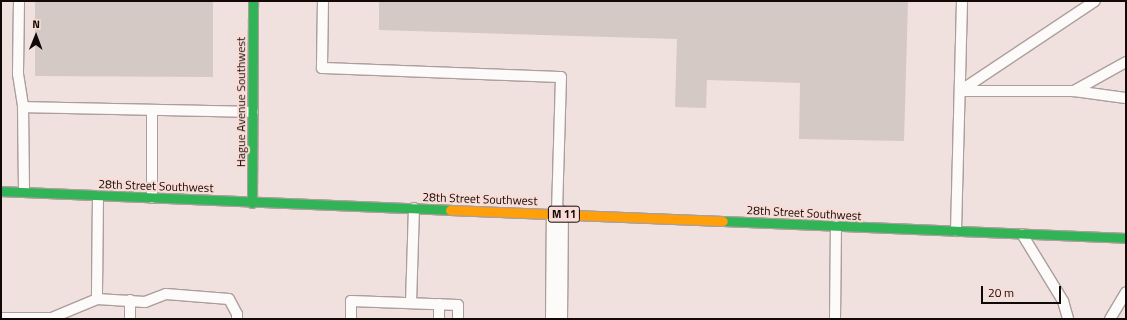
<!DOCTYPE html>
<html>
<head>
<meta charset="utf-8">
<style>
  body { margin:0 }
  #map { position:relative; width:1127px; height:320px; overflow:hidden; background:#f1e1de; font-family:"Titillium Web",sans-serif }
  div>[style] { position:absolute }
  [style*='--x'] { left:calc(var(--x)*1px); top:calc(var(--y)*1px); width:calc(var(--w)*1px); rotate:calc(var(--a)*1deg) }
  .building>* { inset:0; background:#d4c9c4 }
  .roads { filter:drop-shadow(1px 0 #ab9e9c) drop-shadow(-1px 0 #ab9e9c) drop-shadow(0 1px #ab9e9c) drop-shadow(0 -1px #ab9e9c) }
  .lane>* { height:10px; margin:-5px; padding:0 5px; transform-origin:5px; border-radius:5px; background:#fdfafa }
  .street>* { height:21px; margin:-10.5px; padding:0 10.5px; transform-origin:10.5px; border-radius:10.5px; background:#fdfafa }
  .fast>* { height:9px; margin:-4.5px; padding:0 4.5px; transform-origin:4.5px; border-radius:4.5px; background:#30b455 }
  .slow>* { height:9px; margin:-4.5px; padding:0 4.5px; transform-origin:4.5px; border-radius:4.5px; background:#ff9f0a }
  span { translate:-50% -50%; white-space:nowrap; text-align:center; line-height:1.15; -webkit-text-stroke:4px #f9dcd6; paint-order:stroke }
  .shield-label span { padding:1px 3px; background:#f9dcd6; border:1px solid; border-radius:3px; -webkit-text-stroke-width:0 }
  .shield-label { font-size:11px; color:#120907; font-weight:700 }
  .street-label { font-size:12px; color:#120907 }
  .frame { position:absolute; inset:0; border:2px solid #120907; pointer-events:none }
  .north { position:absolute; left:16px; top:16px; width:40px; height:40px; -webkit-text-stroke:3px #f9dcd6; paint-order:stroke; rotate:1deg; font-size:11px; font-weight:700; line-height:16px; text-align:center; color:#120907 }
  .north::after { content:''; display:block; margin:auto; width:14px; height:18px; background:#120907; clip-path:polygon(50% 0,100% 100%,50% 72%,0 100%) }
  .scale { position:absolute; left:981px; top:286px; width:80px; height:18px; box-sizing:border-box; border:2px solid #120907; border-top:0; padding-left:5px; font-size:12px; line-height:14px; white-space:nowrap; color:#120907; -webkit-text-stroke:3px #f9dcd6; paint-order:stroke }
</style>
</head>
<body>
<div id="map">
  <div class="building">
    <i style="clip-path:polygon(35px 1px,213px 1px,213px 77px,35px 76px)"></i>
    <i style="clip-path:polygon(379px 1px,908px 1px,904px 141px,799px 139px,800px 83px,707px 80px,706px 108px,675px 107px,677px 39px,379px 30px)"></i>
  </div>
  <div class="roads">
    <div class="lane">
      <i style="--x:19;--y:1;--w:73;--a:90.8"></i>
      <i style="--x:18;--y:74;--w:33;--a:81"></i>
      <i style="--x:23;--y:107;--w:85;--a:89.3"></i>
      <i style="--x:323;--y:1;--w:67;--a:90.9"></i>
      <i style="--x:322;--y:68;--w:239;--a:2.2"></i>
      <i style="--x:561;--y:77;--w:137;--a:91.7"></i>
      <i style="--x:1126;--y:62;--w:60;--a:150.9"></i>
      <i style="--x:1074;--y:91;--w:52;--a:7.7"></i>
      <i style="--x:960;--y:91;--w:162;--a:-33.7"></i>
      <i style="--x:960;--y:91;--w:114;--a:0"></i>
      <i style="--x:23;--y:107;--w:230;--a:1.2"></i>
      <i style="--x:152;--y:110;--w:88;--a:90"></i>
      <i style="--x:98;--y:196;--w:103;--a:90.6"></i>
      <i style="--x:97;--y:299;--w:48;--a:3.6"></i>
      <i style="--x:145;--y:302;--w:22;--a:-21"></i>
      <i style="--x:166;--y:294;--w:63;--a:4.5"></i>
      <i style="--x:229;--y:299;--w:17;--a:62"></i>
      <i style="--x:237;--y:314;--w:5;--a:90"></i>
      <i style="--x:956;--y:231;--w:230;--a:-88.5"></i>
      <i style="--x:1022;--y:234;--w:79;--a:58.5"></i>
      <i style="--x:1063;--y:301;--w:19;--a:74"></i>
      <i style="--x:411;--y:303;--w:95;--a:-88.2"></i>
      <i style="--x:1;--y:318;--w:48;--a:0"></i>
      <i style="--x:49;--y:319;--w:52;--a:-22.6"></i>
      <i style="--x:130;--y:319;--w:19;--a:-90"></i>
      <i style="--x:351;--y:319;--w:18;--a:-90"></i>
      <i style="--x:351;--y:301;--w:107;--a:2.1"></i>
      <i style="--x:458;--y:305;--w:14;--a:90"></i>
      <i style="--x:439;--y:319;--w:15;--a:-90"></i>
      <i style="--x:835;--y:319;--w:93;--a:-89.4"></i>
      <i style="--x:1110;--y:319;--w:31;--a:-59"></i>
    </div>
    <div class="street">
      <i style="--x:556;--y:319;--w:105;--a:-89.5"></i>
    </div>
    <div class="fast">
      <i style="--x:1;--y:191;--w:449;--a:2.4"></i>
      <i style="--x:252;--y:203;--w:202;--a:-89.7"></i>
      <i style="--x:723;--y:221;--w:403;--a:2.4"></i>
    </div>
    <div class="slow">
      <i style="--x:450;--y:210;--w:273;--a:2.3"></i>
    </div>
  </div>
  <div class="shield-label">
    <span style="left:564px;top:214px">M 11</span>
  </div>
  <div class="street-label">
    <span style="left:241px;top:102px;rotate:-90deg">Hague Avenue Southwest</span>
    <span style="left:156px;top:186px;rotate:2deg">28th Street Southwest</span>
    <span style="left:480px;top:199px;rotate:2deg">28th Street Southwest</span>
    <span style="left:804px;top:213px;rotate:3deg">28th Street Southwest</span>
  </div>
  <div class="frame"></div>
  <div class="north">N</div>
  <div class="scale">20 m</div>
</div>
</body>
</html>
